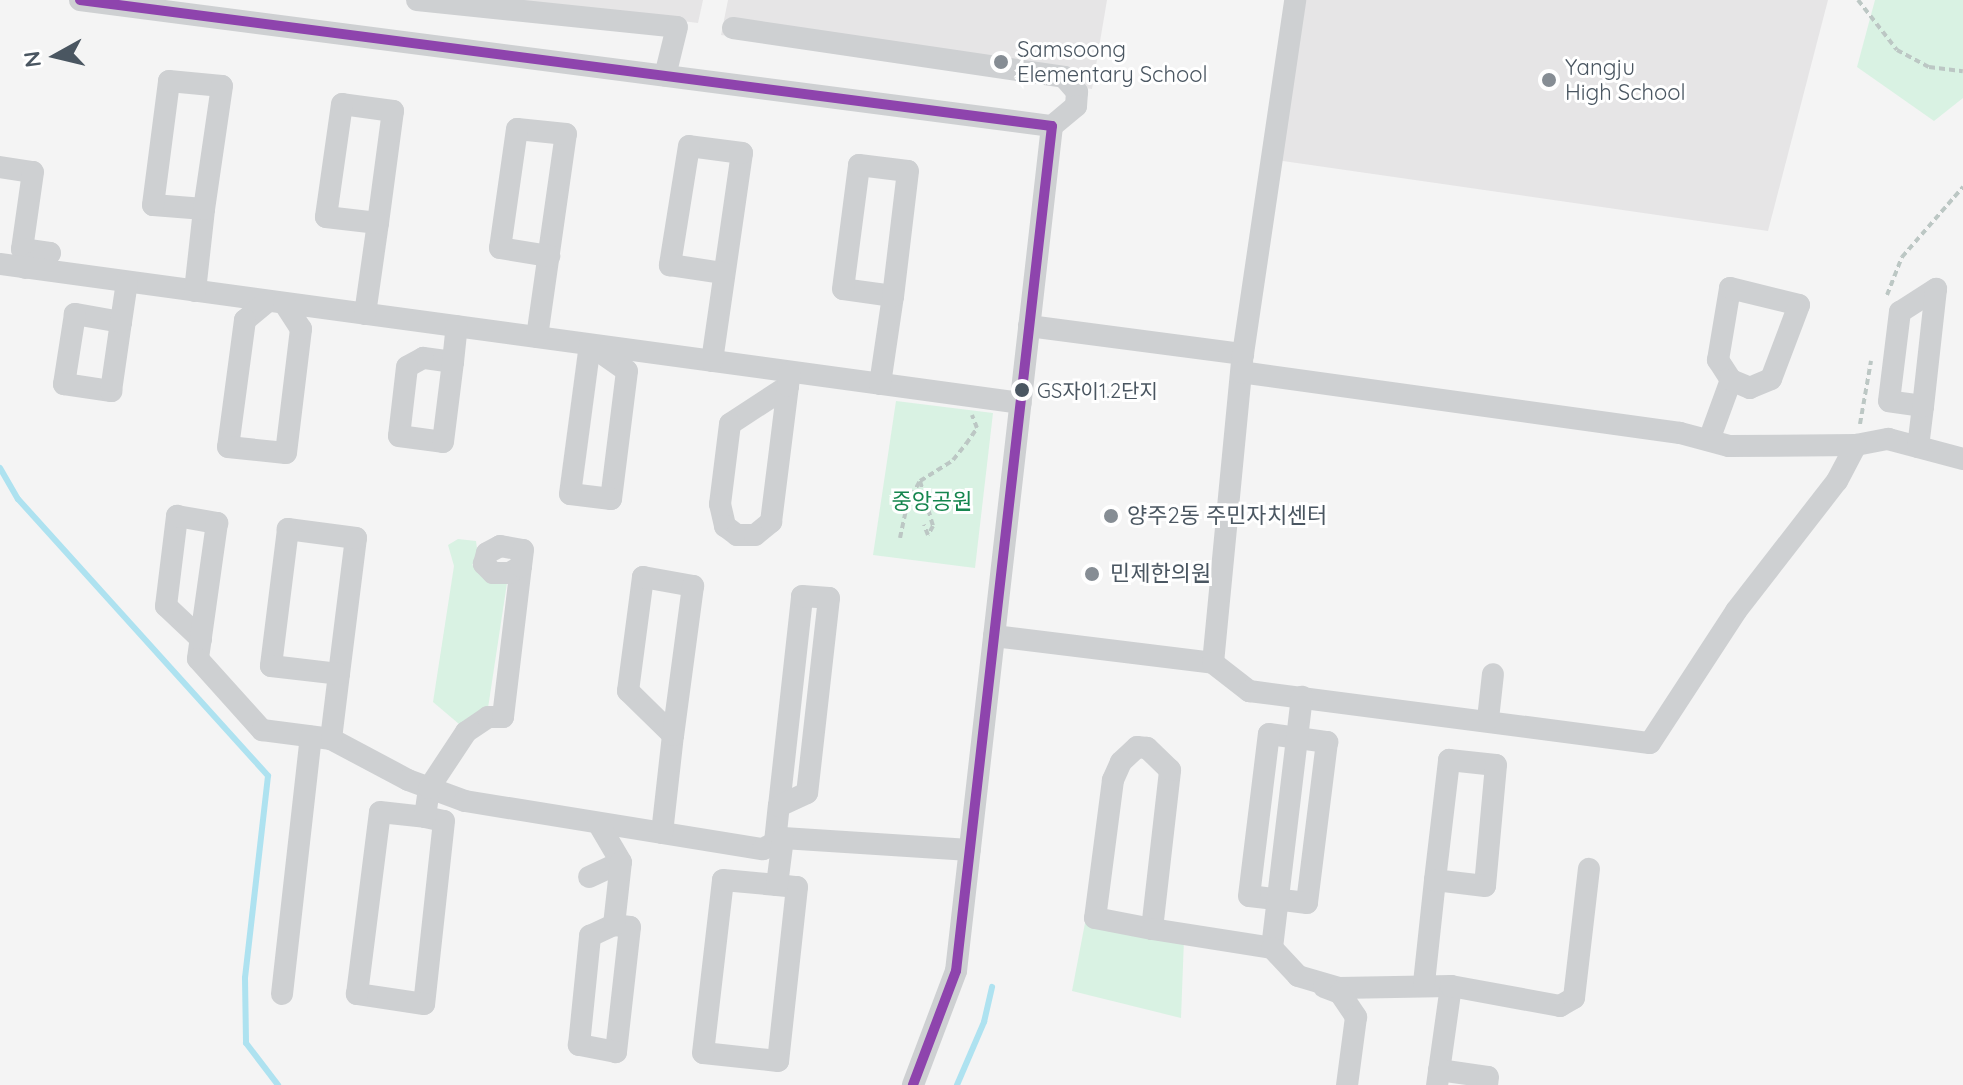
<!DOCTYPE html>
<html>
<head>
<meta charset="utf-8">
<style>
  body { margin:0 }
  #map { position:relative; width:1963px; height:1085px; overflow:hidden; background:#f4f4f4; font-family:Quicksand,"Noto Sans KR",sans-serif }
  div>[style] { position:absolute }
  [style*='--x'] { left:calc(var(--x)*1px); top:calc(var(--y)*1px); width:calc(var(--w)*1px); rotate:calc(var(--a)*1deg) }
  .education>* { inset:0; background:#e6e5e6 }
  .green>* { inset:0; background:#d9f2e3 }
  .stream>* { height:6px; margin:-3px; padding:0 3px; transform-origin:3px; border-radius:3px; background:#aee2f0 }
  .path>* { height:4px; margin-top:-2px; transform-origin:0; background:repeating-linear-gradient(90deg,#bcc7c4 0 6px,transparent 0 10px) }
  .minor>* { height:22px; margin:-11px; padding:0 11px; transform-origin:11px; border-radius:11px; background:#ced0d2 }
  .bus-1>* { height:10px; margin:-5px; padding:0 5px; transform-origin:5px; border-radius:5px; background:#8e44ad }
  .dots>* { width:22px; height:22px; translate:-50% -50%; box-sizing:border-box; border:4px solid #fff; border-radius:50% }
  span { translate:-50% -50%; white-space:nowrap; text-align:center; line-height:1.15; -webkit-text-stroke:6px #fff; paint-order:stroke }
  .bus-label { font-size:20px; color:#4a5661 }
  .left { translate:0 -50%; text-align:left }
  .poi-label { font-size:22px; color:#4a5661 }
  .park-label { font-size:22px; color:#17864f }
  .north { position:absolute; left:16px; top:16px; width:80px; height:80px; -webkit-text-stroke:6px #fff; paint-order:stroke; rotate:262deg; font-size:22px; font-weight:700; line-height:32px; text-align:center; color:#4a5661 }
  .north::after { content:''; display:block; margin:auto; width:28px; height:36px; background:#4a5661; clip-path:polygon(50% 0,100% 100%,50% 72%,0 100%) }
</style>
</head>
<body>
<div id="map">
  <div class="education">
    <i style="clip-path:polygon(515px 0,703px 0,698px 23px)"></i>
    <i style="clip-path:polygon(728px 0,1107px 0,1092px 89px,721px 35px)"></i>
    <i style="clip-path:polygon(1304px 0,1828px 0,1768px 231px,1276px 160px)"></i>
  </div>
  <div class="green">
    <i style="clip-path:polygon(1875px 0,1963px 0,1963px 98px,1934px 121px,1857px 67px)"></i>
    <i style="clip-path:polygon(896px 401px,993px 413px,975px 568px,873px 555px)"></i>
    <i style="clip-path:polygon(458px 539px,476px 541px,478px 556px,472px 565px,507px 583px,488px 708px,459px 724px,433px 702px,454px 566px,448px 545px)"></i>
    <i style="clip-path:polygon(1085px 923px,1184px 939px,1181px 1018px,1072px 991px)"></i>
  </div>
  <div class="stream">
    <i style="--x:0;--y:468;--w:36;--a:60"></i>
    <i style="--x:18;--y:499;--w:373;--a:47.9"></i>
    <i style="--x:268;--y:776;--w:203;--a:96.5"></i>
    <i style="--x:245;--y:978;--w:65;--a:89.1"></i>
    <i style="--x:246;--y:1043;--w:53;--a:52.7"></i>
    <i style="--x:957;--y:1085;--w:69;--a:-66.8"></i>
    <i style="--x:984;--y:1022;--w:36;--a:-77"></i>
  </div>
  <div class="path">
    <i style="--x:1858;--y:0;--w:63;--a:52"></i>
    <i style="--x:1897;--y:50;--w:36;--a:28"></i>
    <i style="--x:1929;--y:67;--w:34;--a:7"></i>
    <i style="--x:1887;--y:295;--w:41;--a:-68.5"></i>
    <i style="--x:1902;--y:257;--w:93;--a:-48.9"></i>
    <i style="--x:1860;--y:424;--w:64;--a:-80.1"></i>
    <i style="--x:920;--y:481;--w:39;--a:-32"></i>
    <i style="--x:953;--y:460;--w:21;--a:-51"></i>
    <i style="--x:966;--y:444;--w:19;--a:-55"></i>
    <i style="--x:977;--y:428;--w:14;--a:-111"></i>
    <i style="--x:900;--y:538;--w:34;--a:-78"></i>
    <i style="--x:907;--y:505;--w:27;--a:-62"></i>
    <i style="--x:920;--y:481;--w:47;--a:73.9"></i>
    <i style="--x:933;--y:526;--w:10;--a:119"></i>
    <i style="--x:928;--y:535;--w:11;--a:-112"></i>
  </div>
  <div class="minor">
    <i style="--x:80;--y:0;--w:980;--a:7.39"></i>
    <i style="--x:1052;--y:126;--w:850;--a:96.48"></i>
    <i style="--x:956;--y:971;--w:122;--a:110.7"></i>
    <i style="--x:417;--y:0;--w:261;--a:5.9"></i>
    <i style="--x:677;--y:27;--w:50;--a:103.8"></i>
    <i style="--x:733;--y:28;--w:335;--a:8.4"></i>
    <i style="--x:1064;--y:77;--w:20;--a:49"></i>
    <i style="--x:1077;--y:92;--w:14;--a:94"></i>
    <i style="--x:1076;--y:106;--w:31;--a:140"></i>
    <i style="--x:0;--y:167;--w:33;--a:9"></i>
    <i style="--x:33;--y:172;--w:78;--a:98.1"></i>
    <i style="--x:22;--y:249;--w:28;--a:8"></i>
    <i style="--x:50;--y:253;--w:29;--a:149"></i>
    <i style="--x:0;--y:264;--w:1030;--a:7.75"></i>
    <i style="--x:195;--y:291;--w:82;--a:-83.7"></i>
    <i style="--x:204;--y:209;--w:51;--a:-175.5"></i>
    <i style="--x:153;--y:205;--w:125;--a:-82.6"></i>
    <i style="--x:169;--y:81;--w:53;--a:5.4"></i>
    <i style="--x:222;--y:86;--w:124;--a:98.3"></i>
    <i style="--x:268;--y:301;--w:30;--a:140"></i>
    <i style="--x:245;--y:320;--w:128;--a:97.6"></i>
    <i style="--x:228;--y:447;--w:58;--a:5.9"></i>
    <i style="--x:286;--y:453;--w:125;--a:-83.1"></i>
    <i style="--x:301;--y:329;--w:31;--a:-123"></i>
    <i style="--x:365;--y:314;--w:92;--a:-81.9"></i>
    <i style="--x:378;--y:223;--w:113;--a:-82.4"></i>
    <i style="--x:393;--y:111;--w:51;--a:-172.2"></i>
    <i style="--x:342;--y:104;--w:114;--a:98.1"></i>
    <i style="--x:326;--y:217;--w:52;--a:6.6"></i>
    <i style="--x:121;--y:322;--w:47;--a:-170.1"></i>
    <i style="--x:75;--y:314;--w:71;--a:98.9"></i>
    <i style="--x:64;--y:384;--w:48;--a:8.5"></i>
    <i style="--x:111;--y:391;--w:70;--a:-81.8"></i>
    <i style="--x:121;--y:322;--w:40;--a:-81.5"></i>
    <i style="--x:1029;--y:326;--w:216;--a:7.5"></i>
    <i style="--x:537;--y:337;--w:205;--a:-81.9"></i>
    <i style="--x:566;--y:134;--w:49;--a:-174.2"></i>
    <i style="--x:517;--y:129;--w:120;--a:98.1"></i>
    <i style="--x:500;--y:248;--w:50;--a:9.3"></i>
    <i style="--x:590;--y:345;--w:45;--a:35.1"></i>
    <i style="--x:627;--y:371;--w:129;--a:97.1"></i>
    <i style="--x:611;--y:499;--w:41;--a:-173"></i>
    <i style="--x:570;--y:494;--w:150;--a:-82.4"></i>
    <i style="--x:712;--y:361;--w:210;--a:-81.8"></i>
    <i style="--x:742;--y:153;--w:53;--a:-172.5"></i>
    <i style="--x:689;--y:146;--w:121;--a:99.1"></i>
    <i style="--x:670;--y:265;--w:54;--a:8.6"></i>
    <i style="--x:453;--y:362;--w:30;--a:-172"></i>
    <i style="--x:423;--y:358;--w:18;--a:151"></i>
    <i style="--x:407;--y:367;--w:69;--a:96.6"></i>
    <i style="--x:399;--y:436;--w:44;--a:7.8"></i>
    <i style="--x:443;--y:442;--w:81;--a:-82.9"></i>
    <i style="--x:453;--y:362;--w:36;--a:-84"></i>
    <i style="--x:880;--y:384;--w:89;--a:-81.6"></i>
    <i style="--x:893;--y:296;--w:50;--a:-172"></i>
    <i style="--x:843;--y:289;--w:125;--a:-82.6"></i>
    <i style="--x:859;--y:165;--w:49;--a:7"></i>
    <i style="--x:908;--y:171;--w:126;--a:96.8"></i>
    <i style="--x:788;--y:386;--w:69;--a:146.8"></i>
    <i style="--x:730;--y:424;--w:81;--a:97.1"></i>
    <i style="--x:720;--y:504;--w:23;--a:77"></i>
    <i style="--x:725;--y:526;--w:15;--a:37"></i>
    <i style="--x:737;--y:535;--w:18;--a:0"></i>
    <i style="--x:755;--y:535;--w:21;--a:-39"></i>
    <i style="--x:771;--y:522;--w:137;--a:-82.9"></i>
    <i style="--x:788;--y:386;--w:14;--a:-82"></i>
    <i style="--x:1709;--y:440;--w:64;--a:-69.9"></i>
    <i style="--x:1731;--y:380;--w:24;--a:-123"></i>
    <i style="--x:1718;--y:360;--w:73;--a:-80.5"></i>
    <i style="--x:1730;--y:288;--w:71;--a:13.8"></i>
    <i style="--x:1799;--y:305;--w:79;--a:110.7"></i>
    <i style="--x:1771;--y:379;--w:23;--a:157"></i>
    <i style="--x:1750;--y:388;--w:21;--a:-157"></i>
    <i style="--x:1856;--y:445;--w:33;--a:-11"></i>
    <i style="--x:1888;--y:439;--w:78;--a:14.9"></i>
    <i style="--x:1918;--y:447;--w:41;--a:-83"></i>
    <i style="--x:1923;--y:406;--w:34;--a:-172"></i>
    <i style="--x:1889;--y:401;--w:90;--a:-83"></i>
    <i style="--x:1900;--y:312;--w:43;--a:-32.6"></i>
    <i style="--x:1936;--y:289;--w:118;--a:96.3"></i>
    <i style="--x:994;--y:636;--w:221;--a:7"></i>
    <i style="--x:1213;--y:663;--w:310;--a:-84.5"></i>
    <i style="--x:1243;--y:354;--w:358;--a:-81.6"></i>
    <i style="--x:201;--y:639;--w:48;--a:-136.7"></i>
    <i style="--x:166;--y:606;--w:91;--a:-83"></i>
    <i style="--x:177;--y:516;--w:41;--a:9.9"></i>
    <i style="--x:217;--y:523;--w:137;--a:98"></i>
    <i style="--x:198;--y:659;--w:96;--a:48"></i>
    <i style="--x:262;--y:730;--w:70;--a:7.4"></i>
    <i style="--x:331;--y:739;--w:87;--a:28"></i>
    <i style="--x:408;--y:780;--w:61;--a:20.2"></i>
    <i style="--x:465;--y:801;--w:302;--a:9.2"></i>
    <i style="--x:763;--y:849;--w:23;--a:-29"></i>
    <i style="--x:783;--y:838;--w:187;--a:3.7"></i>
    <i style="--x:1213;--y:663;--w:46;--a:37.9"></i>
    <i style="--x:1249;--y:691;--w:404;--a:7.4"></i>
    <i style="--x:1650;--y:743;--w:158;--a:-56.9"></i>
    <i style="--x:1736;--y:611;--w:165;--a:-52.2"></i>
    <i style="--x:1837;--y:481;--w:41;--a:-62.2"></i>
    <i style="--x:1856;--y:445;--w:127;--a:179.5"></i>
    <i style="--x:1729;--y:446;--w:51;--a:-165.1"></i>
    <i style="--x:1680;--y:433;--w:442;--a:-172.1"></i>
    <i style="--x:1488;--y:719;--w:45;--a:-83.7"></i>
    <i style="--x:1269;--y:734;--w:59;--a:7.9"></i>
    <i style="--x:1327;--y:742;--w:162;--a:97.1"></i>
    <i style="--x:1307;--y:903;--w:58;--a:-173.1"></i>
    <i style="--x:1249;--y:896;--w:163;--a:-83"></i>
    <i style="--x:331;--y:739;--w:65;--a:-83"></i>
    <i style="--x:339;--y:674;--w:137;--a:-82.9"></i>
    <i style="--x:356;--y:538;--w:69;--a:-172.5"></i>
    <i style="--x:288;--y:529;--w:138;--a:97.1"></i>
    <i style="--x:271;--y:666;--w:68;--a:6.7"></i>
    <i style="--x:425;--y:817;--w:19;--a:12"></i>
    <i style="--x:444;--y:821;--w:184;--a:96.2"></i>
    <i style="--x:424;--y:1004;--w:68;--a:-171.5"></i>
    <i style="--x:357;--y:994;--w:183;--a:-82.8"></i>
    <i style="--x:380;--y:812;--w:45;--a:6.3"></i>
    <i style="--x:425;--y:817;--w:29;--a:-82"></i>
    <i style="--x:429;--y:788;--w:67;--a:-56.5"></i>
    <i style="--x:466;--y:732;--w:27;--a:-34"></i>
    <i style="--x:488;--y:717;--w:15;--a:0"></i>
    <i style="--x:503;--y:717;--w:152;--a:-83.2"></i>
    <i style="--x:521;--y:566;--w:13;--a:148"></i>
    <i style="--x:510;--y:573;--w:17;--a:180"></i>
    <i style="--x:493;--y:573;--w:13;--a:-135"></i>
    <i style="--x:484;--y:564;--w:11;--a:-75"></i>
    <i style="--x:487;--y:553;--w:15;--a:-28"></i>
    <i style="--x:500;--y:546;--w:23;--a:10"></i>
    <i style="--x:523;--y:550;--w:16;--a:97"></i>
    <i style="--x:662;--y:833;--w:99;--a:-83.6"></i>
    <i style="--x:673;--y:735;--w:63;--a:-135.6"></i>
    <i style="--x:628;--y:691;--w:115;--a:-82.5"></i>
    <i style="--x:643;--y:577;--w:51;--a:10.2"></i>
    <i style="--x:693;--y:586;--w:150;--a:97.6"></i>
    <i style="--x:775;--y:842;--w:36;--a:-84"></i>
    <i style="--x:779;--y:806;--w:211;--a:-83.7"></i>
    <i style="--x:802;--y:596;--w:27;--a:4"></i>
    <i style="--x:829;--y:598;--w:196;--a:96.4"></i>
    <i style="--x:807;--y:793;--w:31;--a:155"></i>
    <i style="--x:589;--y:877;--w:35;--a:-25"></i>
    <i style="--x:621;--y:862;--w:45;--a:-120.5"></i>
    <i style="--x:777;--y:885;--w:20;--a:6"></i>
    <i style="--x:797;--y:887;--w:175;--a:96.2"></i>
    <i style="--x:778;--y:1061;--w:75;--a:-173.9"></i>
    <i style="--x:703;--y:1053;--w:174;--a:-83.4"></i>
    <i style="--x:723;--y:880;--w:54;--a:5.3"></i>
    <i style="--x:777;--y:885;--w:47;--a:-82.7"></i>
    <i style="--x:614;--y:925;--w:16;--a:7"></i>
    <i style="--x:630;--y:927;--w:126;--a:96.4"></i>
    <i style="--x:616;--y:1052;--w:38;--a:-169"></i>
    <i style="--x:579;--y:1045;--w:110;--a:-84.2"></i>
    <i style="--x:590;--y:936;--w:26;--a:-25"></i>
    <i style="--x:614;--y:925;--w:63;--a:-83.7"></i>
    <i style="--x:1152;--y:929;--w:160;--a:-83.5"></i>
    <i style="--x:1170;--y:770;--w:32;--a:-136"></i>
    <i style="--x:1147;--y:748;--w:10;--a:-174"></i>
    <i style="--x:1137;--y:747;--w:22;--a:137"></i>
    <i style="--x:1121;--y:762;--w:20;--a:114"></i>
    <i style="--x:1113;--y:780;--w:139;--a:97.4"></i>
    <i style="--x:1095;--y:918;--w:58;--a:10.9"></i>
    <i style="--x:1152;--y:929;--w:121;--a:9"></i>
    <i style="--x:1272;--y:948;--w:253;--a:-83.2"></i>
    <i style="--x:1272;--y:948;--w:38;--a:47"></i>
    <i style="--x:1298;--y:976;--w:43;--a:16.3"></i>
    <i style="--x:1339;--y:988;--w:112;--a:-1"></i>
    <i style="--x:1451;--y:986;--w:100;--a:98"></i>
    <i style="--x:1424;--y:983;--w:104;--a:-83.9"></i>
    <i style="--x:1435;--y:880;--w:121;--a:-83.3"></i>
    <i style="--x:1449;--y:760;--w:47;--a:6.1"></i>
    <i style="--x:1496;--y:765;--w:121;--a:95.2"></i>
    <i style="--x:1485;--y:886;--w:50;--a:-173.2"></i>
    <i style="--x:1451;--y:986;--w:111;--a:10.4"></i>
    <i style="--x:1560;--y:1006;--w:16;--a:-30"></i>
    <i style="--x:1574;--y:998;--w:130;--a:-83.4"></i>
    <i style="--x:1324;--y:987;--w:17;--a:21"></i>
    <i style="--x:1340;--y:993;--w:29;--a:56"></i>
    <i style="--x:1356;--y:1017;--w:69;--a:97.5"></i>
    <i style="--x:282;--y:994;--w:259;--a:-83.6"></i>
    <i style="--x:1439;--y:1070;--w:49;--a:8.1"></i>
    <i style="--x:1488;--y:1077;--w:8;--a:97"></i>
  </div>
  <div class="bus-1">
    <i style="--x:80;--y:0;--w:980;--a:7.39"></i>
    <i style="--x:1052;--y:126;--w:850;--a:96.48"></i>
    <i style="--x:956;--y:971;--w:122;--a:110.7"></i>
  </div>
  <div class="dots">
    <i style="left:1001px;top:62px;background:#868d94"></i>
    <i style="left:1549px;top:80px;background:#868d94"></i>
    <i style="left:1022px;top:390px;background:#4a5661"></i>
    <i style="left:1111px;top:516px;background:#868d94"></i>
    <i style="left:1092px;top:574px;background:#868d94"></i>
  </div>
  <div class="bus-label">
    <span class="left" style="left:1037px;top:390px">GS자이1.2단지</span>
  </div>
  <div class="poi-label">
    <span class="left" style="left:1017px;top:62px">Samsoong<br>Elementary School</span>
    <span class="left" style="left:1565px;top:80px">Yangju<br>High School</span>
    <span class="left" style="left:1127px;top:516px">양주2동 주민자치센터</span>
    <span class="left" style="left:1110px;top:574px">민제한의원</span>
  </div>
  <div class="park-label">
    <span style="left:932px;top:502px">중앙공원</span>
  </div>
  <div class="north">N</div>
</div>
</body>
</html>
